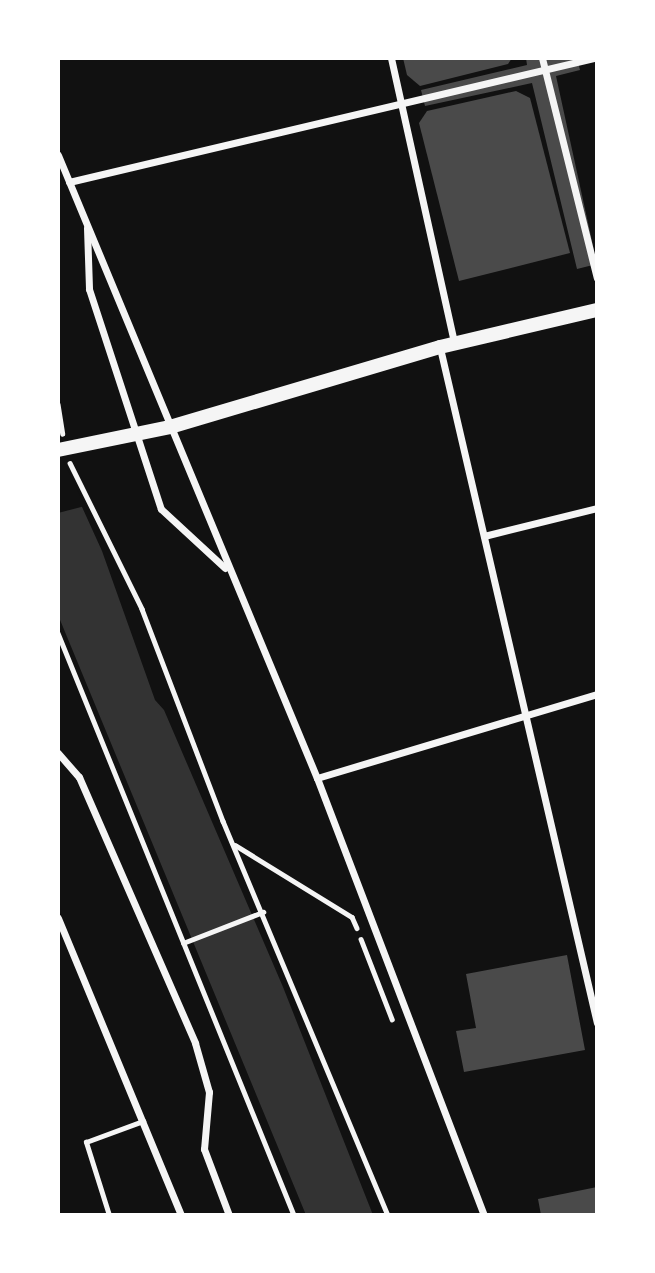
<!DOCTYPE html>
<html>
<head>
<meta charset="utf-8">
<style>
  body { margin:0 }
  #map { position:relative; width:655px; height:1273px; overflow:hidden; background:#111; font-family:"Open Sans",sans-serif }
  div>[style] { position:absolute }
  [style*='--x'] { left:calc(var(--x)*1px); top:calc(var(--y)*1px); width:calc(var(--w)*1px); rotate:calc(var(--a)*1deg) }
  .water>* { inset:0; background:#333 }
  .pier>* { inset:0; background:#111 }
  .building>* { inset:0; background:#4a4a4a }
  .path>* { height:4.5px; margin:-2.25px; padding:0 2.25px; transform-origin:2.25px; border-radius:2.25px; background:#f5f5f5 }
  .service>* { height:5px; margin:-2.5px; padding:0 2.5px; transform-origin:2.5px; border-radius:2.5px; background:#f5f5f5 }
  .minor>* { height:7px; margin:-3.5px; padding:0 3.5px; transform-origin:3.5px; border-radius:3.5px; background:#f5f5f5 }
  .secondary>* { height:14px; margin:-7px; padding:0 7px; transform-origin:7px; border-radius:7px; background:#f5f5f5 }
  span { translate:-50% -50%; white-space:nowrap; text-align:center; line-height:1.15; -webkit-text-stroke:6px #fff; paint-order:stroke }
  .frame { position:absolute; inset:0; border:60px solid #fff; pointer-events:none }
</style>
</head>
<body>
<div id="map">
  <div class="water">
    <i style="clip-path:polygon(58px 454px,102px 551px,155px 700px,164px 710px,283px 987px,373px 1215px,306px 1215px,58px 615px)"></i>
  </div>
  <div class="pier">
    <i style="clip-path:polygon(58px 450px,85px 506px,58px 513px)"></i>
  </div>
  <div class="building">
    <i style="clip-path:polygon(403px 58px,512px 58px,508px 64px,420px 86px,407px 75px)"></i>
    <i style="clip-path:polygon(526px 58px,577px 58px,580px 70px,556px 76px,597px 264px,577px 269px,532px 83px,425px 106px,421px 90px,527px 65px)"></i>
    <i style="clip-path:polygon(516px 91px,530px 98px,570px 253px,459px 281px,419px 123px,427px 111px)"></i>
    <i style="clip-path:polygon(567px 955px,585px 1050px,464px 1072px,456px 1031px,476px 1028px,466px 974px)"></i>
    <i style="clip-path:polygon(597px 1187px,597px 1215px,541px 1215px,538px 1199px)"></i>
  </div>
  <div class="path">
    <i style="--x:58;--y:404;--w:30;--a:81"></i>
    <i style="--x:70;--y:463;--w:163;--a:63.7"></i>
    <i style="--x:142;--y:609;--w:227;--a:69.1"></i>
    <i style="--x:223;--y:821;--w:427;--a:67.3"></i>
    <i style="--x:58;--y:633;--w:628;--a:67.93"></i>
    <i style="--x:235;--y:845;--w:137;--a:31.6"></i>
    <i style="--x:352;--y:917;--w:12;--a:66"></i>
    <i style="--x:361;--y:939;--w:86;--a:68.8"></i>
    <i style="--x:183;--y:943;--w:86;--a:-21.2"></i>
  </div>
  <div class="service">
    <i style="--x:109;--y:1215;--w:77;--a:-107.5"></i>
    <i style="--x:86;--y:1142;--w:61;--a:-20.2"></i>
  </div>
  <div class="minor">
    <i style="--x:391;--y:58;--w:292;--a:77.5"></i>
    <i style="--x:542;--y:58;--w:227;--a:76"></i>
    <i style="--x:58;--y:155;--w:675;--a:67.43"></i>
    <i style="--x:317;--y:778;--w:468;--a:69.1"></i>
    <i style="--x:69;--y:182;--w:539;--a:-13.29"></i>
    <i style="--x:87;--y:228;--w:61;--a:88.1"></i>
    <i style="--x:89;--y:289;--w:231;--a:71.9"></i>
    <i style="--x:161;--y:509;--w:87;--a:42.7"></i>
    <i style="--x:440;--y:348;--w:693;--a:76.91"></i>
    <i style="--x:484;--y:536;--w:116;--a:-13.9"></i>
    <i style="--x:58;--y:753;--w:32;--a:49"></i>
    <i style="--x:79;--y:777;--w:290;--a:66.4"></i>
    <i style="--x:195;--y:1043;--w:51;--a:74.1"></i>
    <i style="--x:209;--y:1092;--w:57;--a:95"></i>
    <i style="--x:204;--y:1149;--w:71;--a:69.3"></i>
    <i style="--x:317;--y:778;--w:292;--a:-16.7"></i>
    <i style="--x:58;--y:918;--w:321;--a:67.5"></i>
  </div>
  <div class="secondary">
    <i style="--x:58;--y:450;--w:114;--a:-11.6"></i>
    <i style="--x:170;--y:427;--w:282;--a:-16.5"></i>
    <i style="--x:440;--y:347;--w:161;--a:-13.3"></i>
  </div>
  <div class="frame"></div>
</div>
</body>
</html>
